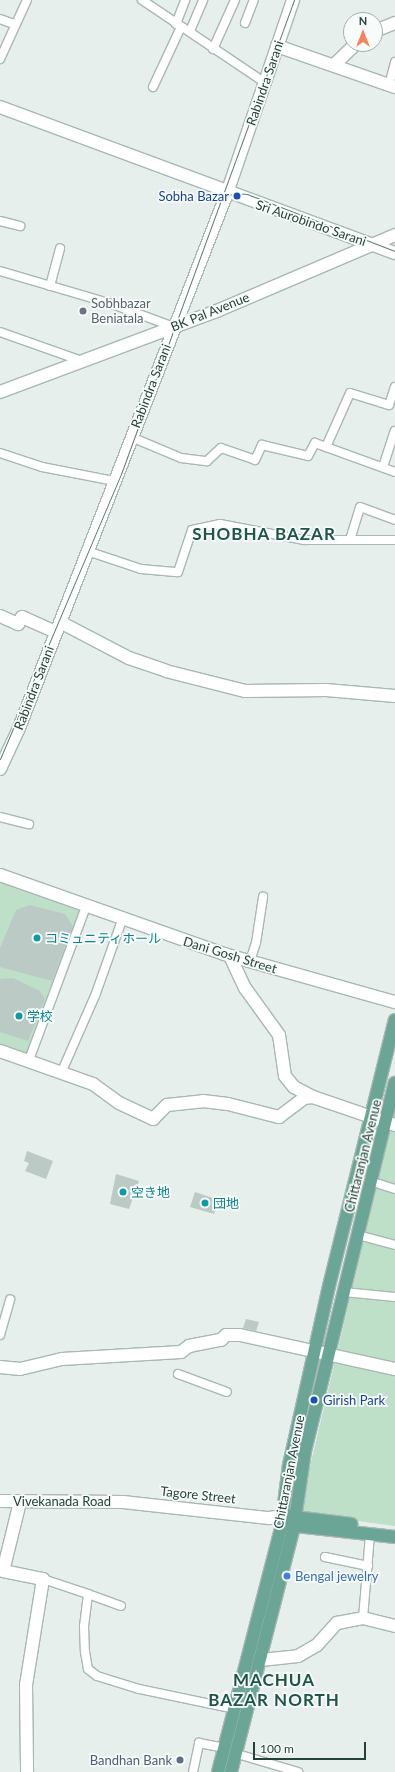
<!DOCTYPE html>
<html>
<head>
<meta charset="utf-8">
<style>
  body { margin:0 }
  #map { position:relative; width:395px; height:1772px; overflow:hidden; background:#e6efeb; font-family:Lato,"Noto Sans SC","Noto Sans JP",sans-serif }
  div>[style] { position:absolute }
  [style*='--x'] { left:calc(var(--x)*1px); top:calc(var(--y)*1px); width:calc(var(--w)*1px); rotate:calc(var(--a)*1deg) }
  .green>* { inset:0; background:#bfe0c8 }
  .building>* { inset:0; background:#bbcac4 }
  .roads { filter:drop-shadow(1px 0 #a8b8b2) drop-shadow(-1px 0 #a8b8b2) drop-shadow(0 1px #a8b8b2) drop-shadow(0 -1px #a8b8b2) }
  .street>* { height:8px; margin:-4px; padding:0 4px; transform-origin:4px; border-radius:4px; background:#fff }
  .secondary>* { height:12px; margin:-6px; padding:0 6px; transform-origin:6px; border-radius:6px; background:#fff }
  .primary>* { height:12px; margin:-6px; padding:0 6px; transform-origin:6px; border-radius:6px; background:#6aa596 }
  .tram>* { height:1px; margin:-0.5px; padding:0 0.5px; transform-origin:0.5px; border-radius:0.5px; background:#5f7d75 }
  .dots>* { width:11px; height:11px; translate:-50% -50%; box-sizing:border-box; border:2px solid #f7fbf9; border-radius:50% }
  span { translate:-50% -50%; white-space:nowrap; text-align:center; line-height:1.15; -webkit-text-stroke:3.5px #f7fbf9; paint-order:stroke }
  .street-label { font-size:13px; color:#24423a }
  .transit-label { font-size:13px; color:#164399 }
  .right { translate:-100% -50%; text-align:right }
  .left { translate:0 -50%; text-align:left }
  .worship-label { font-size:13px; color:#5b616d }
  .culture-label { font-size:13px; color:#0d838f }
  .shop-label { font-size:13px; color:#366cbe }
  .service-label { font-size:13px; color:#4e5e75 }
  .district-label { font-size:17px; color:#1f5548; font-weight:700; letter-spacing:1px }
  .north { position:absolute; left:343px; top:12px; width:40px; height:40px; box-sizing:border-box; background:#f7fbf9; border:1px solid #a3b1ad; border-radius:50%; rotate:0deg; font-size:11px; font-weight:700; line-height:16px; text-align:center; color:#24423a }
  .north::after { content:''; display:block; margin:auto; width:14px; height:18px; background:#f4845f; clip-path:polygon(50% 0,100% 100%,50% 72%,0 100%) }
  .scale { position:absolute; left:253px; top:1742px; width:113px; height:18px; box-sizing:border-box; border:2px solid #24423a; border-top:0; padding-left:5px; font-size:12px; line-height:14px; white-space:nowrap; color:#24423a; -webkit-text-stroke:3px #f7fbf9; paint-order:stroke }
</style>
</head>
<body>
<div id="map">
  <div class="green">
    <i style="clip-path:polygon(0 879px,87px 910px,32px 1055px,0 1045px)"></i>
    <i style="clip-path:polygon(395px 1108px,395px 1526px,299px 1513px)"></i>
  </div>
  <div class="building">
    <i style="clip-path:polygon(30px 905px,65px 914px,73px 926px,52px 981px,0 967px,0 948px,16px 910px)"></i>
    <i style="clip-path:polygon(13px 978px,40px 991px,45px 999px,28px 1041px,0 1032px,0 979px)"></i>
    <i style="clip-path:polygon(27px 1151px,53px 1161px,46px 1179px,25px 1171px,29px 1163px,24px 1161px)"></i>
    <i style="clip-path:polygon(116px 1174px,139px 1181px,129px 1209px,110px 1204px)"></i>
    <i style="clip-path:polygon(195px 1192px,219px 1200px,214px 1214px,190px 1207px)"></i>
    <i style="clip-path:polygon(246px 1319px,259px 1322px,256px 1331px,243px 1328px)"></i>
  </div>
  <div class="roads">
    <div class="street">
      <i style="--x:142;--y:0;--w:147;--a:33.9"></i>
      <i style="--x:0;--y:19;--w:15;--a:20"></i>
      <i style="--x:245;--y:23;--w:25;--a:-69"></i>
      <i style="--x:176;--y:24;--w:26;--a:-69"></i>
      <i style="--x:190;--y:31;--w:34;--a:-67"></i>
      <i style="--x:213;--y:49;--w:54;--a:-65.8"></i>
      <i style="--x:0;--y:59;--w:65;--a:-65.4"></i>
      <i style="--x:389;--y:85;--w:24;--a:-75"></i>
      <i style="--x:153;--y:87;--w:66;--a:-65"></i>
      <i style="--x:0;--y:221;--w:21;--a:14"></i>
      <i style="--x:0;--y:271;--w:117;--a:16.4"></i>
      <i style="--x:112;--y:304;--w:66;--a:20.4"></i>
      <i style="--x:50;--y:286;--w:39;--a:-75"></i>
      <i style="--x:0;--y:332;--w:87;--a:19.5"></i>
      <i style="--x:131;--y:437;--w:54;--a:22.8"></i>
      <i style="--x:181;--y:458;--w:26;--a:7"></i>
      <i style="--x:207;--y:461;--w:19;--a:-43"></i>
      <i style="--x:221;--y:448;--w:36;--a:19"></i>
      <i style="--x:255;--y:460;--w:17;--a:-65"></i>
      <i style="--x:262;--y:445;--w:47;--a:13.4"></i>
      <i style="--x:308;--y:456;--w:15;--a:-62"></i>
      <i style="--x:315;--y:443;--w:85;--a:19.9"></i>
      <i style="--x:326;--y:447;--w:59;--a:-66"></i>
      <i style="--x:350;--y:393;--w:41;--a:17.1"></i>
      <i style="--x:389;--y:405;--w:19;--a:-72"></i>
      <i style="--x:0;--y:453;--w:44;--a:18.4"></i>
      <i style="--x:42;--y:467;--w:73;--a:11"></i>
      <i style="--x:383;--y:467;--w:38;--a:-72"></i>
      <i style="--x:350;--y:540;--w:34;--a:-73"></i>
      <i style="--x:360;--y:507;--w:37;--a:20"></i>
      <i style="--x:87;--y:551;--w:57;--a:18.4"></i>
      <i style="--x:141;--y:569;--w:37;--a:5"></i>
      <i style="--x:178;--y:572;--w:44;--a:-71.6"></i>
      <i style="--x:192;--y:530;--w:29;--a:-12"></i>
      <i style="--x:220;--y:524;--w:86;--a:10.8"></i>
      <i style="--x:304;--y:540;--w:91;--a:0"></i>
      <i style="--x:0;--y:817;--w:30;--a:14"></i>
      <i style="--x:250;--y:961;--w:19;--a:-72"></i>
      <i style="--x:256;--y:943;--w:47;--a:-81.3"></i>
      <i style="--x:29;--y:1060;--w:163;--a:-69.6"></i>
      <i style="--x:62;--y:1071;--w:82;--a:-66.3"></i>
      <i style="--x:95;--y:996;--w:81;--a:-70.4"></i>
      <i style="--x:370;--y:1181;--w:26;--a:18"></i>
      <i style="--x:358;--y:1235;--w:38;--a:15"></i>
      <i style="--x:344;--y:1292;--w:51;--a:5.6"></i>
      <i style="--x:0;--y:1335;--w:37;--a:-74"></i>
      <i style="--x:178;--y:1374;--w:52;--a:20.2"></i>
      <i style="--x:325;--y:1557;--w:44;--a:11.8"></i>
      <i style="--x:43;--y:1579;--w:47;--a:18.4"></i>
      <i style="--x:88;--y:1594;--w:32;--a:97"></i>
      <i style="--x:84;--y:1626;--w:26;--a:88"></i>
      <i style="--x:85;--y:1652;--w:17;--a:80"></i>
      <i style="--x:88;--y:1669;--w:11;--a:38"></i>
      <i style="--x:97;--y:1676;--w:44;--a:17.2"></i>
      <i style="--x:139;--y:1689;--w:98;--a:11.8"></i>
      <i style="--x:88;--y:1594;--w:35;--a:20"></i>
      <i style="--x:363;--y:1618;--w:84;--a:-85.2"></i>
      <i style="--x:234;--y:1753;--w:67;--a:16.5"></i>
      <i style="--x:193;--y:1772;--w:30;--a:-78"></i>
      <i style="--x:199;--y:1743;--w:25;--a:11"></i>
    </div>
    <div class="secondary">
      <i style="--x:375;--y:31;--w:22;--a:-22"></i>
      <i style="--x:277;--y:46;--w:125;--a:19.2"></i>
      <i style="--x:335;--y:64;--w:29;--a:-44"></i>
      <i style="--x:0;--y:107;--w:421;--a:20.3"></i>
      <i style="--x:0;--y:392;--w:232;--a:-20.5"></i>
      <i style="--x:217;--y:311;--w:194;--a:-23.1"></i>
      <i style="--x:0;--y:616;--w:20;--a:24"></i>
      <i style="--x:18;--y:624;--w:8;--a:-60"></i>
      <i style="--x:22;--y:617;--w:36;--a:24"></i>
      <i style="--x:60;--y:622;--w:78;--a:27.6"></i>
      <i style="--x:129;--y:658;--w:39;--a:19"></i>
      <i style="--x:166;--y:671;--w:81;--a:14.2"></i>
      <i style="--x:245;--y:691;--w:81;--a:-0.7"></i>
      <i style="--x:326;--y:690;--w:69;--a:5"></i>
      <i style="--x:0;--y:769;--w:45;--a:-65.1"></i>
      <i style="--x:19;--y:728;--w:574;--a:-68.75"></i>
      <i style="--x:227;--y:193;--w:204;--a:-71.1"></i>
      <i style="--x:0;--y:875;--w:238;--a:19.4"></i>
      <i style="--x:224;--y:954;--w:178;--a:15.7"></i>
      <i style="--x:230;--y:956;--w:35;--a:65"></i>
      <i style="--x:245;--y:988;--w:58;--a:54.1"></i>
      <i style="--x:279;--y:1035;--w:41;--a:81.7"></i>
      <i style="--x:285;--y:1076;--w:14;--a:51"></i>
      <i style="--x:294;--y:1087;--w:21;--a:28"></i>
      <i style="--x:0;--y:1051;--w:99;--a:19.5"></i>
      <i style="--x:93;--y:1084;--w:32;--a:36"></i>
      <i style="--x:119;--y:1103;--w:38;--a:25"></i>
      <i style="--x:153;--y:1119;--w:20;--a:-45"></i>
      <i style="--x:167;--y:1105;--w:36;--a:-6"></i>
      <i style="--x:203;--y:1101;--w:25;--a:7"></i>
      <i style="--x:228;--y:1104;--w:53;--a:14.3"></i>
      <i style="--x:279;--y:1117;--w:31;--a:-37"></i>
      <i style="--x:304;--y:1098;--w:9;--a:-6"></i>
      <i style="--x:313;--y:1097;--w:87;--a:18.9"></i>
      <i style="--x:0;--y:1367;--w:20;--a:6"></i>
      <i style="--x:20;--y:1369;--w:43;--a:-13.4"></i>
      <i style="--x:62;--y:1359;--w:119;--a:-3.4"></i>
      <i style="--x:181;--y:1352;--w:10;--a:-37"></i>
      <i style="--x:189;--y:1346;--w:33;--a:-11"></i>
      <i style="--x:221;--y:1340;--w:7;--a:-45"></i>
      <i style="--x:226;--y:1335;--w:14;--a:0"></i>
      <i style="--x:240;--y:1335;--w:159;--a:12.4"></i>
      <i style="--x:0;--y:1501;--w:123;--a:0.5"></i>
      <i style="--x:123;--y:1502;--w:147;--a:6.3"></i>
      <i style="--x:269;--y:1518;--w:14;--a:-8"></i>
      <i style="--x:20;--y:1502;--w:71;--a:103.8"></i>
      <i style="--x:3;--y:1571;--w:41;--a:11.3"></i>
      <i style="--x:43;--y:1579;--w:107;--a:99.1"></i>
      <i style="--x:26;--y:1685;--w:87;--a:89.3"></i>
      <i style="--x:261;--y:1660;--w:37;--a:-6"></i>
      <i style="--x:298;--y:1656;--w:22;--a:-30"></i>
      <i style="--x:317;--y:1645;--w:30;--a:-48"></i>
      <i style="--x:337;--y:1623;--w:26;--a:-11"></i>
      <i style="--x:363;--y:1618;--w:33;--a:14"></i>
    </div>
    <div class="primary">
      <i style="--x:287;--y:1516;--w:65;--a:7"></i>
      <i style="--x:287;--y:1525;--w:109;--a:6.3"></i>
      <i style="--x:218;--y:1772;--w:252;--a:-75.5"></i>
      <i style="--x:281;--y:1528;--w:64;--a:-82.8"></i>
      <i style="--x:289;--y:1465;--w:183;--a:-77.4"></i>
      <i style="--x:329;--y:1286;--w:274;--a:-76.1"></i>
      <i style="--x:231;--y:1772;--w:254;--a:-75.6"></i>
      <i style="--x:294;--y:1526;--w:76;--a:-81.7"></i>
      <i style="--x:305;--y:1451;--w:379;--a:-76.3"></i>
    </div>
  </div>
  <div class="tram">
    <i style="--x:220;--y:200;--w:16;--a:-27"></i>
    <i style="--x:234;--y:193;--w:13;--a:4"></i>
    <i style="--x:247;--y:194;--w:159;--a:21.1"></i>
    <i style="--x:0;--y:759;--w:310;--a:-67"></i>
    <i style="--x:121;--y:474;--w:505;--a:-69.95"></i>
  </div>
  <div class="dots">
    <i style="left:237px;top:196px;background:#1a4fb4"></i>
    <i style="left:83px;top:311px;background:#6b7280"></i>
    <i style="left:37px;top:938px;background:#0f9aa8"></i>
    <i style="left:19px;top:1016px;background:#0f9aa8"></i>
    <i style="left:123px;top:1192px;background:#0f9aa8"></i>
    <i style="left:205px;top:1203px;background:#0f9aa8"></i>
    <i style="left:314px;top:1400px;background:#1a4fb4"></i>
    <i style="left:287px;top:1576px;background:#3f7fe0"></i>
    <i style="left:180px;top:1760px;background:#5c6f8a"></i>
  </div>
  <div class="street-label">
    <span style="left:265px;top:83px;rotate:-71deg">Rabindra Sarani</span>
    <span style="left:311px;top:223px;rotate:19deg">Sri Aurobindo Sarani</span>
    <span style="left:210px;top:312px;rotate:-22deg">BK Pal Avenue</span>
    <span style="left:151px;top:386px;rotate:-69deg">Rabindra Sarani</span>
    <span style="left:34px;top:688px;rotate:-69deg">Rabindra Sarani</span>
    <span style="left:230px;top:955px;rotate:17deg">Dani Gosh Street</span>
    <span style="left:363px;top:1156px;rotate:-76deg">Chittaranjan Avenue</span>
    <span style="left:289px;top:1472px;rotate:-79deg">Chittaranjan Avenue</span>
    <span style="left:198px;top:1495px;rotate:6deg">Tagore Street</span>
    <span style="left:62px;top:1501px">Vivekanada Road</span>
  </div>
  <div class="transit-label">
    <span class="right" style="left:229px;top:196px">Sobha Bazar</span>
    <span class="left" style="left:323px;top:1400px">Girish Park</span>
  </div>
  <div class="worship-label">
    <span class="left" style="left:91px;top:311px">Sobhbazar<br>Beniatala</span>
  </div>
  <div class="culture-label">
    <span class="left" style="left:45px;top:938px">コミュニティホール</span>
    <span class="left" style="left:27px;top:1016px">学校</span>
    <span class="left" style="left:131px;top:1192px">空き地</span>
    <span class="left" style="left:213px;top:1203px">団地</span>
  </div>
  <div class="shop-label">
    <span class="left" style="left:295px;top:1576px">Bengal jewelry</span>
  </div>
  <div class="service-label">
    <span class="right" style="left:172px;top:1760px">Bandhan Bank</span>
  </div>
  <div class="district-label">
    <span style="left:264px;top:534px">SHOBHA BAZAR</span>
    <span style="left:274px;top:1690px">MACHUA<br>BAZAR NORTH</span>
  </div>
  <div class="north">N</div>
  <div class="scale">100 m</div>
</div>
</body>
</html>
